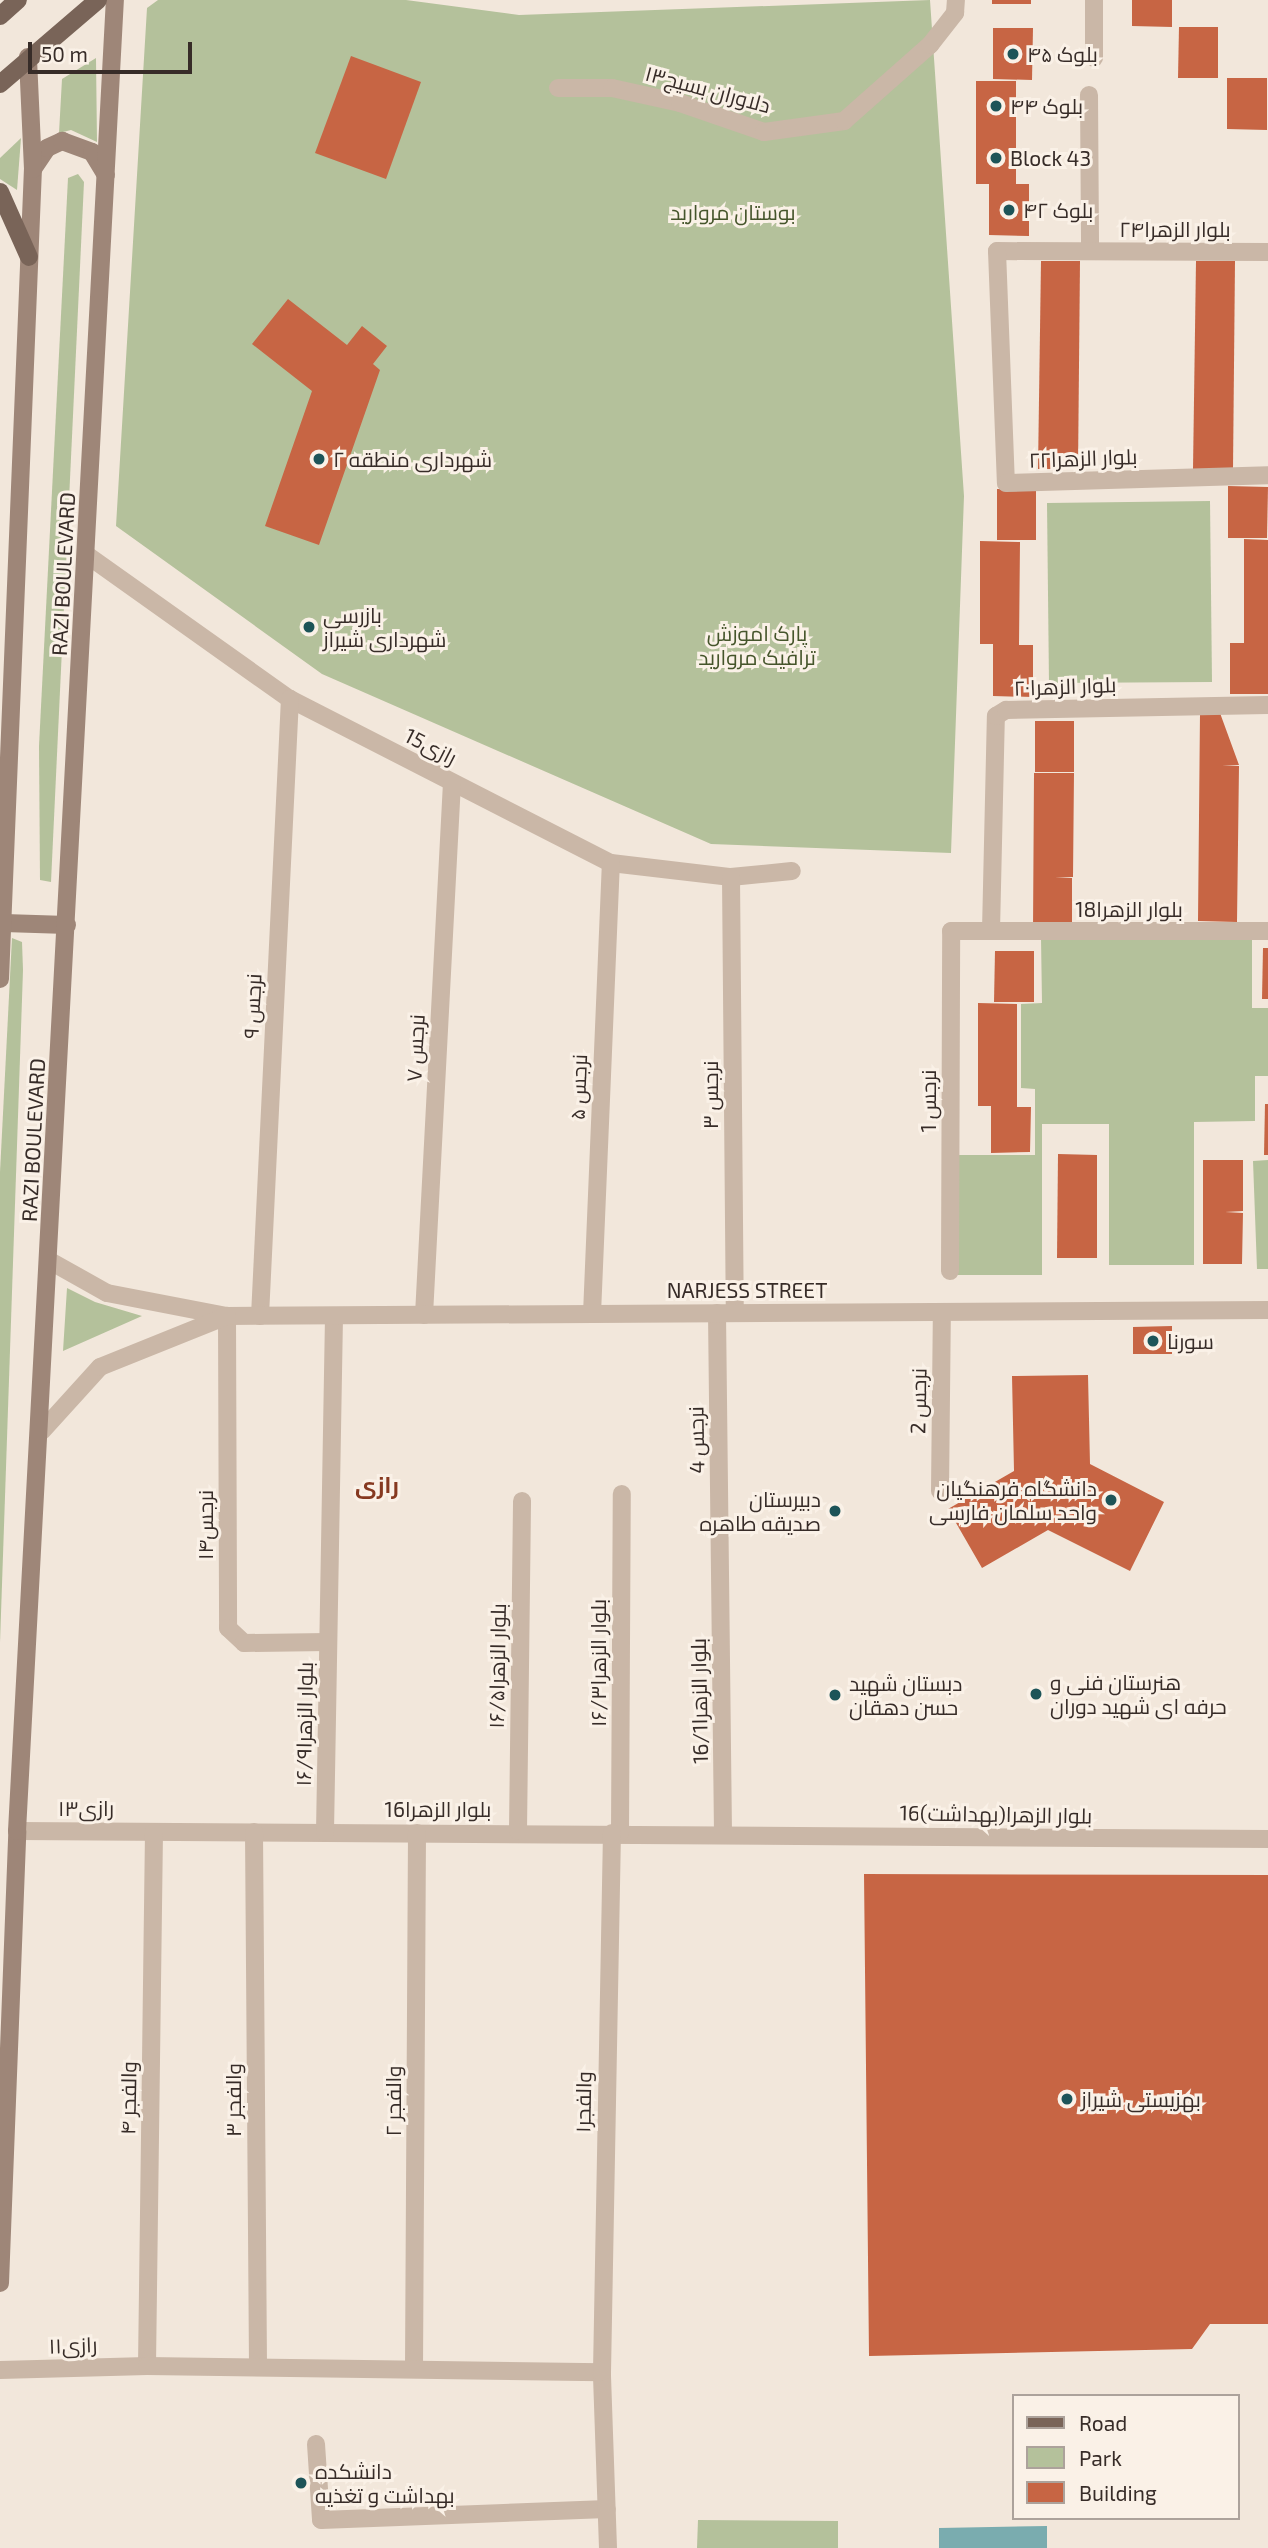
<!DOCTYPE html>
<html>
<head>
<meta charset="utf-8">
<style>
  body { margin:0 }
  #map { position:relative; width:1268px; height:2548px; overflow:hidden; background:#f2e7db; font-family:"Exo 2",Cairo,sans-serif }
  div>[style] { position:absolute }
  [style*='--x'] { left:calc(var(--x)*1px); top:calc(var(--y)*1px); width:calc(var(--w)*1px); rotate:calc(var(--a)*1deg) }
  .green>* { inset:0; background:#b4c19b }
  .water>* { inset:0; background:#7aacaf }
  .building>* { inset:0; background:#c76544 }
  .minor>* { height:18px; margin:-9px; padding:0 9px; transform-origin:9px; border-radius:9px; background:#cab7a7 }
  .tertiary>* { height:18px; margin:-9px; padding:0 9px; transform-origin:9px; border-radius:9px; background:#cab7a7 }
  .secondary>* { height:18px; margin:-9px; padding:0 9px; transform-origin:9px; border-radius:9px; background:#9e8678 }
  .primary>* { height:18px; margin:-9px; padding:0 9px; transform-origin:9px; border-radius:9px; background:#796458 }
  .dots>* { width:19px; height:19px; translate:-50% -50%; box-sizing:border-box; border:4px solid #faf1e7; border-radius:50% }
  span { translate:-50% -50%; white-space:nowrap; text-align:center; line-height:1.15; -webkit-text-stroke:6px #faf1e7; paint-order:stroke }
  .poi-label { font-size:21px; color:#372c28 }
  .left { translate:0 -50%; text-align:left }
  .right { translate:-100% -50%; text-align:right }
  .street-label { font-size:21px; color:#372c28 }
  .park-label { font-size:21px; color:#45552b }
  .neighbourhood-label { font-size:23px; color:#863920; font-weight:700 }
  .legend { position:absolute; left:1012px; top:2394px; width:228px; height:126px; box-sizing:border-box; background:#faf1e7; border:2px solid #aca29b; margin:0; padding:9px 12px; list-style:none; font-size:21px; color:#372c28 }
  .legend li { display:flex; align-items:center; gap:14px; height:35px }
  .legend b { width:35px; border:2px solid #aca29b }
  .scale { position:absolute; left:28px; top:42px; width:164px; height:32px; box-sizing:border-box; border:4px solid #372c28; border-top:0; padding-left:9px; font-size:21px; line-height:24px; white-space:nowrap; color:#372c28; -webkit-text-stroke:5px #faf1e7; paint-order:stroke }
</style>
</head>
<body>
<div id="map">
  <div class="green">
    <i style="clip-path:polygon(158px 0,406px 0,519px 15px,930px 0,964px 496px,951px 853px,711px 844px,322px 674px,116px 526px,147px 8px)"></i>
    <i style="clip-path:polygon(96px 58px,97px 142px,71px 130px,59px 133px,62px 79px)"></i>
    <i style="clip-path:polygon(21px 138px,17px 190px,0 179px,0 158px)"></i>
    <i style="clip-path:polygon(78px 174px,84px 182px,51px 882px,40px 880px,39px 746px,68px 178px)"></i>
    <i style="clip-path:polygon(1210px 501px,1212px 682px,1049px 683px,1047px 503px)"></i>
    <i style="clip-path:polygon(12px 938px,22px 942px,23px 970px,0 1643px,0 1172px)"></i>
    <i style="clip-path:polygon(1041px 938px,1252px 938px,1252px 1008px,1268px 1008px,1268px 1076px,1255px 1076px,1255px 1121px,1194px 1122px,1194px 1265px,1109px 1265px,1109px 1124px,1042px 1124px,1042px 1275px,958px 1275px,957px 1155px,1035px 1155px,1035px 1089px,1021px 1088px,1021px 1004px,1042px 1003px)"></i>
    <i style="clip-path:polygon(1268px 1160px,1268px 1269px,1257px 1269px,1253px 1161px)"></i>
    <i style="clip-path:polygon(67px 1288px,95px 1302px,142px 1316px,63px 1351px)"></i>
    <i style="clip-path:polygon(698px 2520px,838px 2521px,838px 2548px,697px 2548px)"></i>
  </div>
  <div class="water">
    <i style="clip-path:polygon(1047px 2526px,1047px 2548px,939px 2548px,939px 2528px)"></i>
  </div>
  <div class="building">
    <i style="clip-path:polygon(992px 0,1031px 0,1031px 4px,992px 4px)"></i>
    <i style="clip-path:polygon(1132px 0,1172px 0,1172px 27px,1132px 26px)"></i>
    <i style="clip-path:polygon(1179px 27px,1218px 27px,1218px 78px,1178px 78px)"></i>
    <i style="clip-path:polygon(993px 28px,1033px 28px,1032px 80px,993px 79px)"></i>
    <i style="clip-path:polygon(351px 56px,421px 82px,386px 179px,315px 153px)"></i>
    <i style="clip-path:polygon(1227px 78px,1267px 78px,1267px 130px,1227px 129px)"></i>
    <i style="clip-path:polygon(976px 81px,1016px 81px,1016px 184px,1029px 184px,1029px 236px,989px 235px,989px 184px,976px 184px)"></i>
    <i style="clip-path:polygon(1041px 261px,1080px 261px,1078px 469px,1038px 469px)"></i>
    <i style="clip-path:polygon(1196px 261px,1235px 261px,1233px 469px,1193px 469px)"></i>
    <i style="clip-path:polygon(288px 299px,347px 345px,362px 326px,387px 346px,373px 364px,380px 370px,319px 545px,265px 526px,312px 391px,252px 344px)"></i>
    <i style="clip-path:polygon(1228px 486px,1268px 487px,1267px 538px,1228px 538px)"></i>
    <i style="clip-path:polygon(997px 489px,1036px 489px,1036px 540px,997px 540px)"></i>
    <i style="clip-path:polygon(1244px 539px,1268px 540px,1268px 694px,1230px 694px,1230px 643px,1244px 643px)"></i>
    <i style="clip-path:polygon(980px 541px,1020px 542px,1019px 645px,1033px 645px,1033px 697px,993px 696px,993px 644px,980px 644px)"></i>
    <i style="clip-path:polygon(1200px 713px,1220px 713px,1239px 765px,1222px 765px,1239px 766px,1237px 922px,1198px 921px)"></i>
    <i style="clip-path:polygon(1035px 721px,1074px 721px,1074px 772px,1035px 772px)"></i>
    <i style="clip-path:polygon(1034px 773px,1074px 773px,1073px 877px,1055px 877px,1072px 878px,1072px 929px,1033px 929px)"></i>
    <i style="clip-path:polygon(1263px 948px,1268px 948px,1268px 999px,1262px 999px)"></i>
    <i style="clip-path:polygon(995px 951px,1034px 951px,1034px 1002px,994px 1002px)"></i>
    <i style="clip-path:polygon(978px 1003px,1017px 1004px,1017px 1107px,1031px 1107px,1030px 1152px,991px 1153px,991px 1106px,978px 1106px)"></i>
    <i style="clip-path:polygon(1265px 1104px,1268px 1104px,1268px 1155px,1264px 1155px)"></i>
    <i style="clip-path:polygon(1058px 1154px,1097px 1155px,1097px 1258px,1057px 1258px)"></i>
    <i style="clip-path:polygon(1203px 1160px,1243px 1160px,1243px 1211px,1225px 1212px,1243px 1213px,1242px 1264px,1203px 1264px)"></i>
    <i style="clip-path:polygon(1172px 1326px,1172px 1354px,1133px 1354px,1133px 1327px)"></i>
    <i style="clip-path:polygon(1088px 1375px,1090px 1464px,1164px 1502px,1130px 1571px,1048px 1530px,982px 1568px,948px 1509px,1014px 1471px,1012px 1376px)"></i>
    <i style="clip-path:polygon(864px 1874px,1268px 1875px,1268px 2324px,1210px 2324px,1192px 2349px,869px 2356px)"></i>
  </div>
  <div class="minor">
    <i style="--x:1094;--y:58;--w:58;--a:-90"></i>
    <i style="--x:558;--y:88;--w:54;--a:0"></i>
    <i style="--x:612;--y:88;--w:70;--a:12.4"></i>
    <i style="--x:680;--y:103;--w:89;--a:19"></i>
    <i style="--x:764;--y:132;--w:81;--a:-7.8"></i>
    <i style="--x:844;--y:121;--w:115;--a:-41.5"></i>
    <i style="--x:930;--y:45;--w:41;--a:-52"></i>
    <i style="--x:955;--y:13;--w:13;--a:-86"></i>
    <i style="--x:1089;--y:95;--w:156;--a:89.6"></i>
    <i style="--x:1268;--y:252;--w:271;--a:-179.8"></i>
    <i style="--x:997;--y:251;--w:232;--a:87.8"></i>
    <i style="--x:1006;--y:483;--w:262;--a:-1.7"></i>
    <i style="--x:87;--y:555;--w:249;--a:35.4"></i>
    <i style="--x:290;--y:699;--w:360;--a:27.1"></i>
    <i style="--x:611;--y:863;--w:121;--a:6.7"></i>
    <i style="--x:731;--y:877;--w:61;--a:-5.6"></i>
    <i style="--x:731;--y:877;--w:436;--a:89.5"></i>
    <i style="--x:991;--y:931;--w:215;--a:-88.7"></i>
    <i style="--x:996;--y:716;--w:12;--a:-31"></i>
    <i style="--x:1006;--y:710;--w:262;--a:-1.1"></i>
    <i style="--x:950;--y:1271;--w:340;--a:-89.8"></i>
    <i style="--x:951;--y:931;--w:317;--a:0"></i>
    <i style="--x:717;--y:1313;--w:522;--a:89.34"></i>
    <i style="--x:592;--y:1314;--w:451;--a:-87.6"></i>
    <i style="--x:424;--y:1315;--w:533;--a:-86.99"></i>
    <i style="--x:227;--y:1316;--w:312;--a:89.8"></i>
    <i style="--x:228;--y:1628;--w:22;--a:43"></i>
    <i style="--x:244;--y:1643;--w:84;--a:-0.7"></i>
    <i style="--x:260;--y:1316;--w:618;--a:-87.22"></i>
    <i style="--x:940;--y:1491;--w:179;--a:-89.4"></i>
    <i style="--x:17;--y:1831;--w:1251;--a:0.37"></i>
    <i style="--x:518;--y:1831;--w:330;--a:-89.3"></i>
    <i style="--x:254;--y:1832;--w:535;--a:89.57"></i>
    <i style="--x:325;--y:1832;--w:516;--a:-89"></i>
    <i style="--x:620;--y:1833;--w:339;--a:-89.7"></i>
    <i style="--x:147;--y:2366;--w:534;--a:-89.25"></i>
    <i style="--x:414;--y:2369;--w:536;--a:-89.68"></i>
    <i style="--x:0;--y:2370;--w:147;--a:-1.6"></i>
    <i style="--x:147;--y:2366;--w:455;--a:0.8"></i>
    <i style="--x:316;--y:2444;--w:76;--a:86.2"></i>
    <i style="--x:321;--y:2520;--w:286;--a:-2.2"></i>
    <i style="--x:608;--y:2548;--w:176;--a:-92"></i>
    <i style="--x:602;--y:2372;--w:539;--a:-88.94"></i>
  </div>
  <div class="tertiary">
    <i style="--x:50;--y:1261;--w:65;--a:29.3"></i>
    <i style="--x:107;--y:1293;--w:122;--a:10.9"></i>
    <i style="--x:227;--y:1316;--w:1041;--a:-0.33"></i>
    <i style="--x:42;--y:1431;--w:86;--a:-47.8"></i>
    <i style="--x:100;--y:1367;--w:137;--a:-21.9"></i>
  </div>
  <div class="secondary">
    <i style="--x:33;--y:169;--w:25;--a:-56"></i>
    <i style="--x:47;--y:148;--w:17;--a:-25"></i>
    <i style="--x:62;--y:141;--w:32;--a:20"></i>
    <i style="--x:92;--y:152;--w:27;--a:59"></i>
    <i style="--x:4;--y:923;--w:63;--a:1.8"></i>
    <i style="--x:0;--y:979;--w:811;--a:-87.67"></i>
    <i style="--x:33;--y:169;--w:112;--a:-92.6"></i>
    <i style="--x:0;--y:2283;--w:452;--a:-87.8"></i>
    <i style="--x:17;--y:1831;--w:1834;--a:-86.94"></i>
  </div>
  <div class="primary">
    <i style="--x:0;--y:16;--w:24;--a:-42"></i>
    <i style="--x:0;--y:84;--w:129;--a:-40.6"></i>
    <i style="--x:0;--y:192;--w:71;--a:66"></i>
  </div>
  <div class="dots">
    <i style="left:1013px;top:54px;background:#1d5458"></i>
    <i style="left:996px;top:106px;background:#1d5458"></i>
    <i style="left:996px;top:158px;background:#1d5458"></i>
    <i style="left:1009px;top:210px;background:#1d5458"></i>
    <i style="left:319px;top:459px;background:#1d5458"></i>
    <i style="left:309px;top:627px;background:#1d5458"></i>
    <i style="left:1153px;top:1341px;background:#1d5458"></i>
    <i style="left:1111px;top:1500px;background:#1d5458"></i>
    <i style="left:835px;top:1511px;background:#1d5458"></i>
    <i style="left:1036px;top:1694px;background:#1d5458"></i>
    <i style="left:835px;top:1695px;background:#1d5458"></i>
    <i style="left:1067px;top:2099px;background:#1d5458"></i>
    <i style="left:301px;top:2483px;background:#1d5458"></i>
  </div>
  <div class="poi-label">
    <span class="left" style="left:1027px;top:54px">بلوک ۴۵</span>
    <span class="left" style="left:1010px;top:106px">بلوک ۴۴</span>
    <span class="left" style="left:1010px;top:158px">Block 43</span>
    <span class="left" style="left:1023px;top:210px">بلوک ۴۲</span>
    <span class="left" style="left:333px;top:459px">شهرداری منطقه ۲</span>
    <span class="left" style="left:323px;top:627px">بازرسی<br>شهرداری شیراز</span>
    <span class="left" style="left:1167px;top:1341px">سورنا</span>
    <span class="right" style="left:1097px;top:1500px">دانشگاه فرهنگیان<br>واحد سلمان فارسی</span>
    <span class="right" style="left:821px;top:1511px">دبیرستان<br>صدیقه طاهره</span>
    <span class="left" style="left:1050px;top:1694px">هنرستان فنی و<br>حرفه ای شهید دوران</span>
    <span class="left" style="left:849px;top:1695px">دبستان شهید<br>حسن دهقان</span>
    <span class="left" style="left:1081px;top:2099px">بهزیستی شیراز</span>
    <span class="left" style="left:315px;top:2483px">دانشکده<br>بهداشت و تغذیه</span>
  </div>
  <div class="street-label">
    <span style="left:708px;top:89px;rotate:15deg">دلاوران بسیج۱۳</span>
    <span style="left:1175px;top:229px">بلوار الزهرا۲۴</span>
    <span style="left:1083px;top:458px;rotate:-2deg">بلوار الزهرا۲۲</span>
    <span style="left:63px;top:574px;rotate:-87deg">RAZI BOULEVARD</span>
    <span style="left:1065px;top:686px;rotate:-2deg">بلوار الزهرا۲۰</span>
    <span style="left:431px;top:746px;rotate:27deg">15رازی</span>
    <span style="left:1129px;top:909px">18بلوار الزهرا</span>
    <span style="left:252px;top:1006px;rotate:-87deg">نرجس ۹</span>
    <span style="left:415px;top:1048px;rotate:-87deg">نرجس ۷</span>
    <span style="left:578px;top:1087px;rotate:-88deg">نرجس ۵</span>
    <span style="left:710px;top:1095px;rotate:-90deg">نرجس ۳</span>
    <span style="left:928px;top:1101px;rotate:-90deg">1 نرجس</span>
    <span style="left:33px;top:1140px;rotate:-87deg">RAZI BOULEVARD</span>
    <span style="left:747px;top:1290px">NARJESS STREET</span>
    <span style="left:918px;top:1401px;rotate:-89deg">2 نرجس</span>
    <span style="left:696px;top:1440px;rotate:-91deg">4 نرجس</span>
    <span style="left:205px;top:1525px;rotate:-90deg">نرجس۱۴</span>
    <span style="left:598px;top:1663px;rotate:-90deg">بلوار الزهرا۱۶/۳</span>
    <span style="left:497px;top:1666px;rotate:-89deg">بلوار الزهرا۱۶/۵</span>
    <span style="left:699px;top:1701px;rotate:-91deg">بلوار الزهرا16/1</span>
    <span style="left:304px;top:1724px;rotate:-89deg">بلوار الزهرا۱۶/۹</span>
    <span style="left:86px;top:1808px">رازی۱۳</span>
    <span style="left:438px;top:1809px">16بلوار الزهرا</span>
    <span style="left:996px;top:1814px;rotate:1deg">16بلوار الزهرا(بهداشت)</span>
    <span style="left:128px;top:2098px;rotate:-89deg">والفجر ۴</span>
    <span style="left:233px;top:2100px;rotate:-90deg">والفجر ۳</span>
    <span style="left:393px;top:2101px;rotate:-90deg">والفجر ۲</span>
    <span style="left:583px;top:2102px;rotate:-89deg">والفجر۱</span>
    <span style="left:73px;top:2345px;rotate:-2deg">رازی۱۱</span>
  </div>
  <div class="park-label">
    <span style="left:733px;top:212px">بوستان مروارید</span>
    <span style="left:757px;top:645px">پارک اموزش<br>ترافیک مروارید</span>
  </div>
  <div class="neighbourhood-label">
    <span style="left:377px;top:1484px">رازی</span>
  </div>
  <ul class="legend">
  <li><b style="height:9px;background:#796458"></b>Road</li>
  <li><b style="height:19px;background:#b4c19b"></b>Park</li>
  <li><b style="height:19px;background:#c76544"></b>Building</li>
  </ul>
  <div class="scale">50 m</div>
</div>
</body>
</html>
